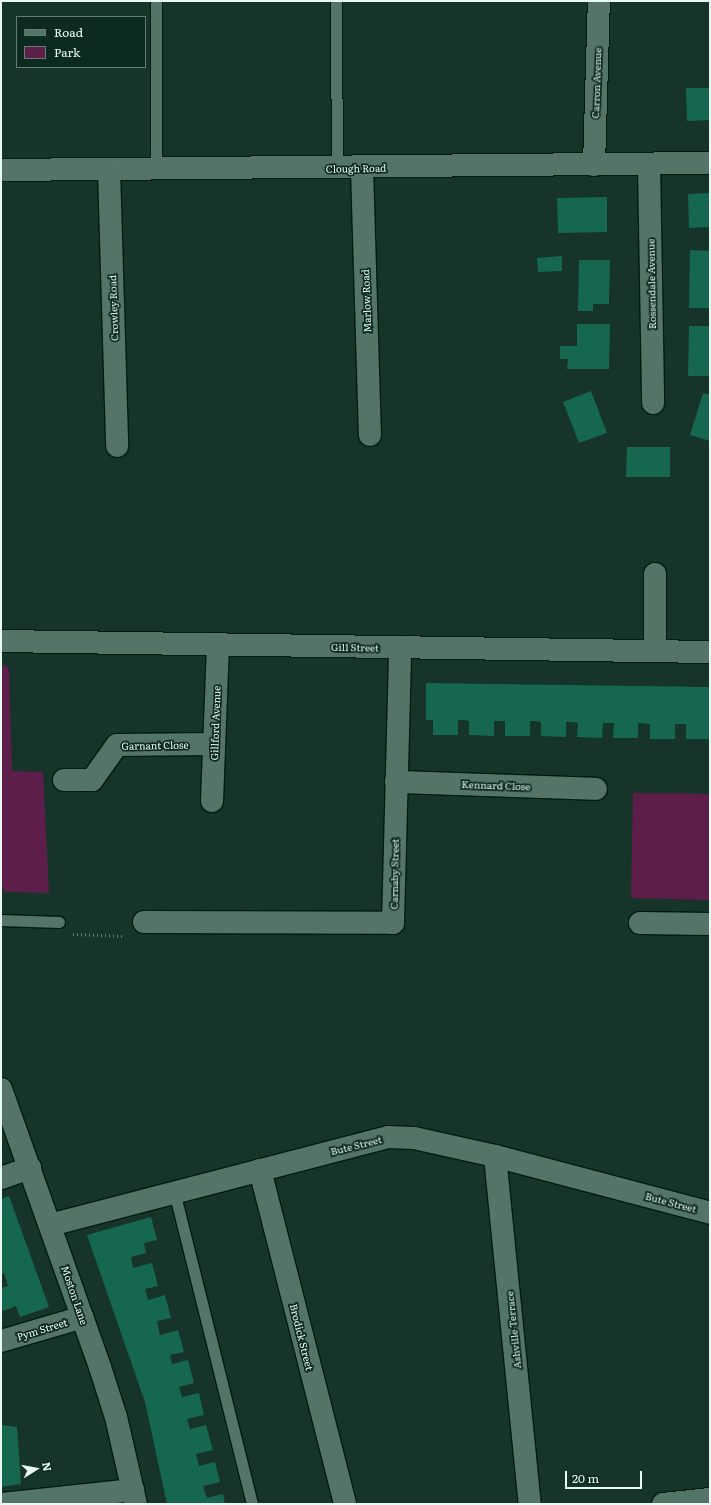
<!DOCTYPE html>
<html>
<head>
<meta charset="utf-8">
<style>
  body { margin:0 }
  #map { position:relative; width:711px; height:1505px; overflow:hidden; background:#17342a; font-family:Literata,serif }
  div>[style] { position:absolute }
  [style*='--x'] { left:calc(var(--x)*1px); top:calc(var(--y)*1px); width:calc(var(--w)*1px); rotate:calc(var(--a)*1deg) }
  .green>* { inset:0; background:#5d1f4a }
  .building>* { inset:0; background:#156750 }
  .path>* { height:2.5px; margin-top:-1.25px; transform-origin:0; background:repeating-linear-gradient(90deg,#637c73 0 1px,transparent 0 4px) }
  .roads { filter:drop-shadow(1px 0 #001b13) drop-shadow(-1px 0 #001b13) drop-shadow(0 1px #001b13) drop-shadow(0 -1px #001b13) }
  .lane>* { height:11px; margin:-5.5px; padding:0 5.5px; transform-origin:5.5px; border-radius:5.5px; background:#557468 }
  .street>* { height:22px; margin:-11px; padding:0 11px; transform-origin:11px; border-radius:11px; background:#557468 }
  .secondary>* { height:22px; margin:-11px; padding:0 11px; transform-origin:11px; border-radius:11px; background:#557468 }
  span { translate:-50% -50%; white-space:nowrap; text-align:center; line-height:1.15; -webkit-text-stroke:3.5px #0c2a20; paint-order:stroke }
  .street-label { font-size:10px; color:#e9faf3 }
  .frame { position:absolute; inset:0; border:2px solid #e9faf3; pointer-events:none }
  .legend { position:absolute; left:16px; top:16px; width:130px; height:52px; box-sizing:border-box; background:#0c2a20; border:1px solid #647d74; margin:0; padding:5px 7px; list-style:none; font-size:12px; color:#e9faf3 }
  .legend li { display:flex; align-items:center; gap:8px; height:20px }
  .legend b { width:20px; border:1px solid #647d74 }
  .north { position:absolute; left:16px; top:1449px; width:40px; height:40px; -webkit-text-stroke:3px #0c2a20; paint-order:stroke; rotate:79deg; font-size:11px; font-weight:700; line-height:16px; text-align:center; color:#e9faf3 }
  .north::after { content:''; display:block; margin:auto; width:14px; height:18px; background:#e9faf3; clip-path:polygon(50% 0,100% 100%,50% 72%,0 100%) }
  .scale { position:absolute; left:565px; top:1471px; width:77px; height:18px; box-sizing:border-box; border:2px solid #e9faf3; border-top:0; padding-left:5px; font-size:12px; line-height:14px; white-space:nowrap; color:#e9faf3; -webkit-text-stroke:3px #0c2a20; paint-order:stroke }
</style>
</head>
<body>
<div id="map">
  <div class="green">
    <i style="clip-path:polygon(6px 665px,9px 670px,12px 771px,43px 772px,49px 893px,4px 892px,1px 884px,1px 666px)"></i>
    <i style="clip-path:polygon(633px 793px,710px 794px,710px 900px,631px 898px)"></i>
  </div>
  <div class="building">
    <i style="clip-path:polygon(686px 88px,710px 88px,710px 120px,687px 121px)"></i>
    <i style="clip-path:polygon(710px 193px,710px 227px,689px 228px,688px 194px)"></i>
    <i style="clip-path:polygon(607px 197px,607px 232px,558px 233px,557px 198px)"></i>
    <i style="clip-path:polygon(690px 250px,710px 251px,710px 308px,689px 308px)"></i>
    <i style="clip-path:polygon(562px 256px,562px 271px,538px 272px,537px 258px)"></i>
    <i style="clip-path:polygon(579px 260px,610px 260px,609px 304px,593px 304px,593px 311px,578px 311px)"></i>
    <i style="clip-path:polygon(577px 324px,610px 324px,609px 369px,567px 369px,568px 359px,560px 359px,560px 346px,577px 346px)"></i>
    <i style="clip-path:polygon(689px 326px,710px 326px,710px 376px,688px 376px)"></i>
    <i style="clip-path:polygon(591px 391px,607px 433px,579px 443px,563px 402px)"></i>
    <i style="clip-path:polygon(703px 393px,710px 395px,710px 441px,690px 435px)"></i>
    <i style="clip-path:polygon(627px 447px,670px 447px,670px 477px,626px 477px)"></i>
    <i style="clip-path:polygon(426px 683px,710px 687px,710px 739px,686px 739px,686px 724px,675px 724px,675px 739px,650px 739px,650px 724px,638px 723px,638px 738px,613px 738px,614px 723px,603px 723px,602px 738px,577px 737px,578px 723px,572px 722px,566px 722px,566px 737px,541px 736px,541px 722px,535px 721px,530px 721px,530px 736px,505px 736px,505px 721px,494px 721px,494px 736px,469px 735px,469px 721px,463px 720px,458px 720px,458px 735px,433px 735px,433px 720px,426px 720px)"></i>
    <i style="clip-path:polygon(9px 1196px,49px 1307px,20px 1317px,16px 1306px,3px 1311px,1px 1306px,1px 1288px,8px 1286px,4px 1273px,1px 1274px,1px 1199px)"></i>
    <i style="clip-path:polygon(151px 1217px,157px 1240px,144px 1243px,146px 1253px,131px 1257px,133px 1268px,152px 1263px,158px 1286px,145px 1289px,148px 1300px,165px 1295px,171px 1318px,157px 1321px,160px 1335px,178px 1330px,184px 1352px,170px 1355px,172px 1364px,188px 1360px,194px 1383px,179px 1387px,182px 1397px,199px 1393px,204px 1415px,187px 1419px,190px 1429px,206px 1425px,213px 1450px,196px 1454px,199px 1466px,215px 1462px,220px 1482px,203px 1486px,207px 1498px,223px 1494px,225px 1504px,167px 1504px,145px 1402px,87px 1235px)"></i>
    <i style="clip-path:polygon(1px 1425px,17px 1427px,21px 1484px,1px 1487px)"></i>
  </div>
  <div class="path">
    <i style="--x:73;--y:934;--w:51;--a:2.2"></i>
  </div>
  <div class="roads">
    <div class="lane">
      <i style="--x:336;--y:1;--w:167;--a:89.7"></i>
      <i style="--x:156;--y:169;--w:168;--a:-90"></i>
      <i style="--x:1;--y:920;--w:58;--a:2"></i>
      <i style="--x:174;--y:1191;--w:323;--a:76"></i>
    </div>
    <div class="street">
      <i style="--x:594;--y:165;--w:164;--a:-88.3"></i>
      <i style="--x:649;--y:165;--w:238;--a:89"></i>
      <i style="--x:362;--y:168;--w:267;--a:88.3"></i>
      <i style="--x:1;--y:170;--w:709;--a:-0.57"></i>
      <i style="--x:109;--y:170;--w:276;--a:88.3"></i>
      <i style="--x:1;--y:641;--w:709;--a:0.89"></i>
      <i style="--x:655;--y:651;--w:77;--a:-90"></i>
      <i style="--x:64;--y:780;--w:28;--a:0"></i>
      <i style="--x:92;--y:780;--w:43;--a:-54.5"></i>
      <i style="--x:117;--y:745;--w:97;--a:-0.6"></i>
      <i style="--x:396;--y:782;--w:200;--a:2"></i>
      <i style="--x:212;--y:801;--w:157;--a:-87.8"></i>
      <i style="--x:144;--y:922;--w:249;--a:0.2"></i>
      <i style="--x:393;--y:923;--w:275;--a:-88.5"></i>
      <i style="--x:640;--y:923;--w:70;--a:0.8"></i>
      <i style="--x:495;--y:1156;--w:350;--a:84.3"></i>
      <i style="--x:260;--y:1170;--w:345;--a:75.7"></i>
      <i style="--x:1;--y:1178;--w:31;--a:-19"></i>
      <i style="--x:50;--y:1225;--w:349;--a:-14.6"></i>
      <i style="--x:388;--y:1137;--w:26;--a:2"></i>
      <i style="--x:414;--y:1138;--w:83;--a:12.5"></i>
      <i style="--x:495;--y:1156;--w:222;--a:14.8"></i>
      <i style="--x:1;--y:1341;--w:85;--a:-16.3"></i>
      <i style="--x:2;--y:1504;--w:132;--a:-6.1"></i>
      <i style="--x:663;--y:1504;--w:47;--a:-6.1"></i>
    </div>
    <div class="secondary">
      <i style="--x:1;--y:1089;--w:295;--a:70.4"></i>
      <i style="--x:100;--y:1367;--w:52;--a:72.3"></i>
      <i style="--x:116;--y:1417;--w:89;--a:77.1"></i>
    </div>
  </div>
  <div class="street-label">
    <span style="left:596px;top:83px;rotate:-88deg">Carron Avenue</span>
    <span style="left:356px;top:168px;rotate:-1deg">Clough Road</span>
    <span style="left:651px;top:284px;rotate:-91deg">Rossendale Avenue</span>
    <span style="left:366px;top:301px;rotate:-92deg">Marlow Road</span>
    <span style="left:113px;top:308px;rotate:-92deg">Crowley Road</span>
    <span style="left:355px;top:647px;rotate:1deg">Gill Street</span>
    <span style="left:215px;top:723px;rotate:-88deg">Gillford Avenue</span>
    <span style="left:155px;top:745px;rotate:-1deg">Garnant Close</span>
    <span style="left:496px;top:785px;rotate:2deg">Kennard Close</span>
    <span style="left:394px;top:874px;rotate:-89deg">Carnaby Street</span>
    <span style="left:356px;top:1145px;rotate:-14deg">Bute Street</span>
    <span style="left:671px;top:1202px;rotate:15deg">Bute Street</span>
    <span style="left:75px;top:1295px;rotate:71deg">Moston Lane</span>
    <span style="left:42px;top:1329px;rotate:-17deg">Pym Street</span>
    <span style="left:513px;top:1330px;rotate:-96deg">Ashville Terrace</span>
    <span style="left:302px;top:1337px;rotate:76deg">Brodick Street</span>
  </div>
  <div class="frame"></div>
  <ul class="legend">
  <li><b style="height:5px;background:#557468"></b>Road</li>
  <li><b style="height:11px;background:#5d1f4a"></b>Park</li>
  </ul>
  <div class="north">N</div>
  <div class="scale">20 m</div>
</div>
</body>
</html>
